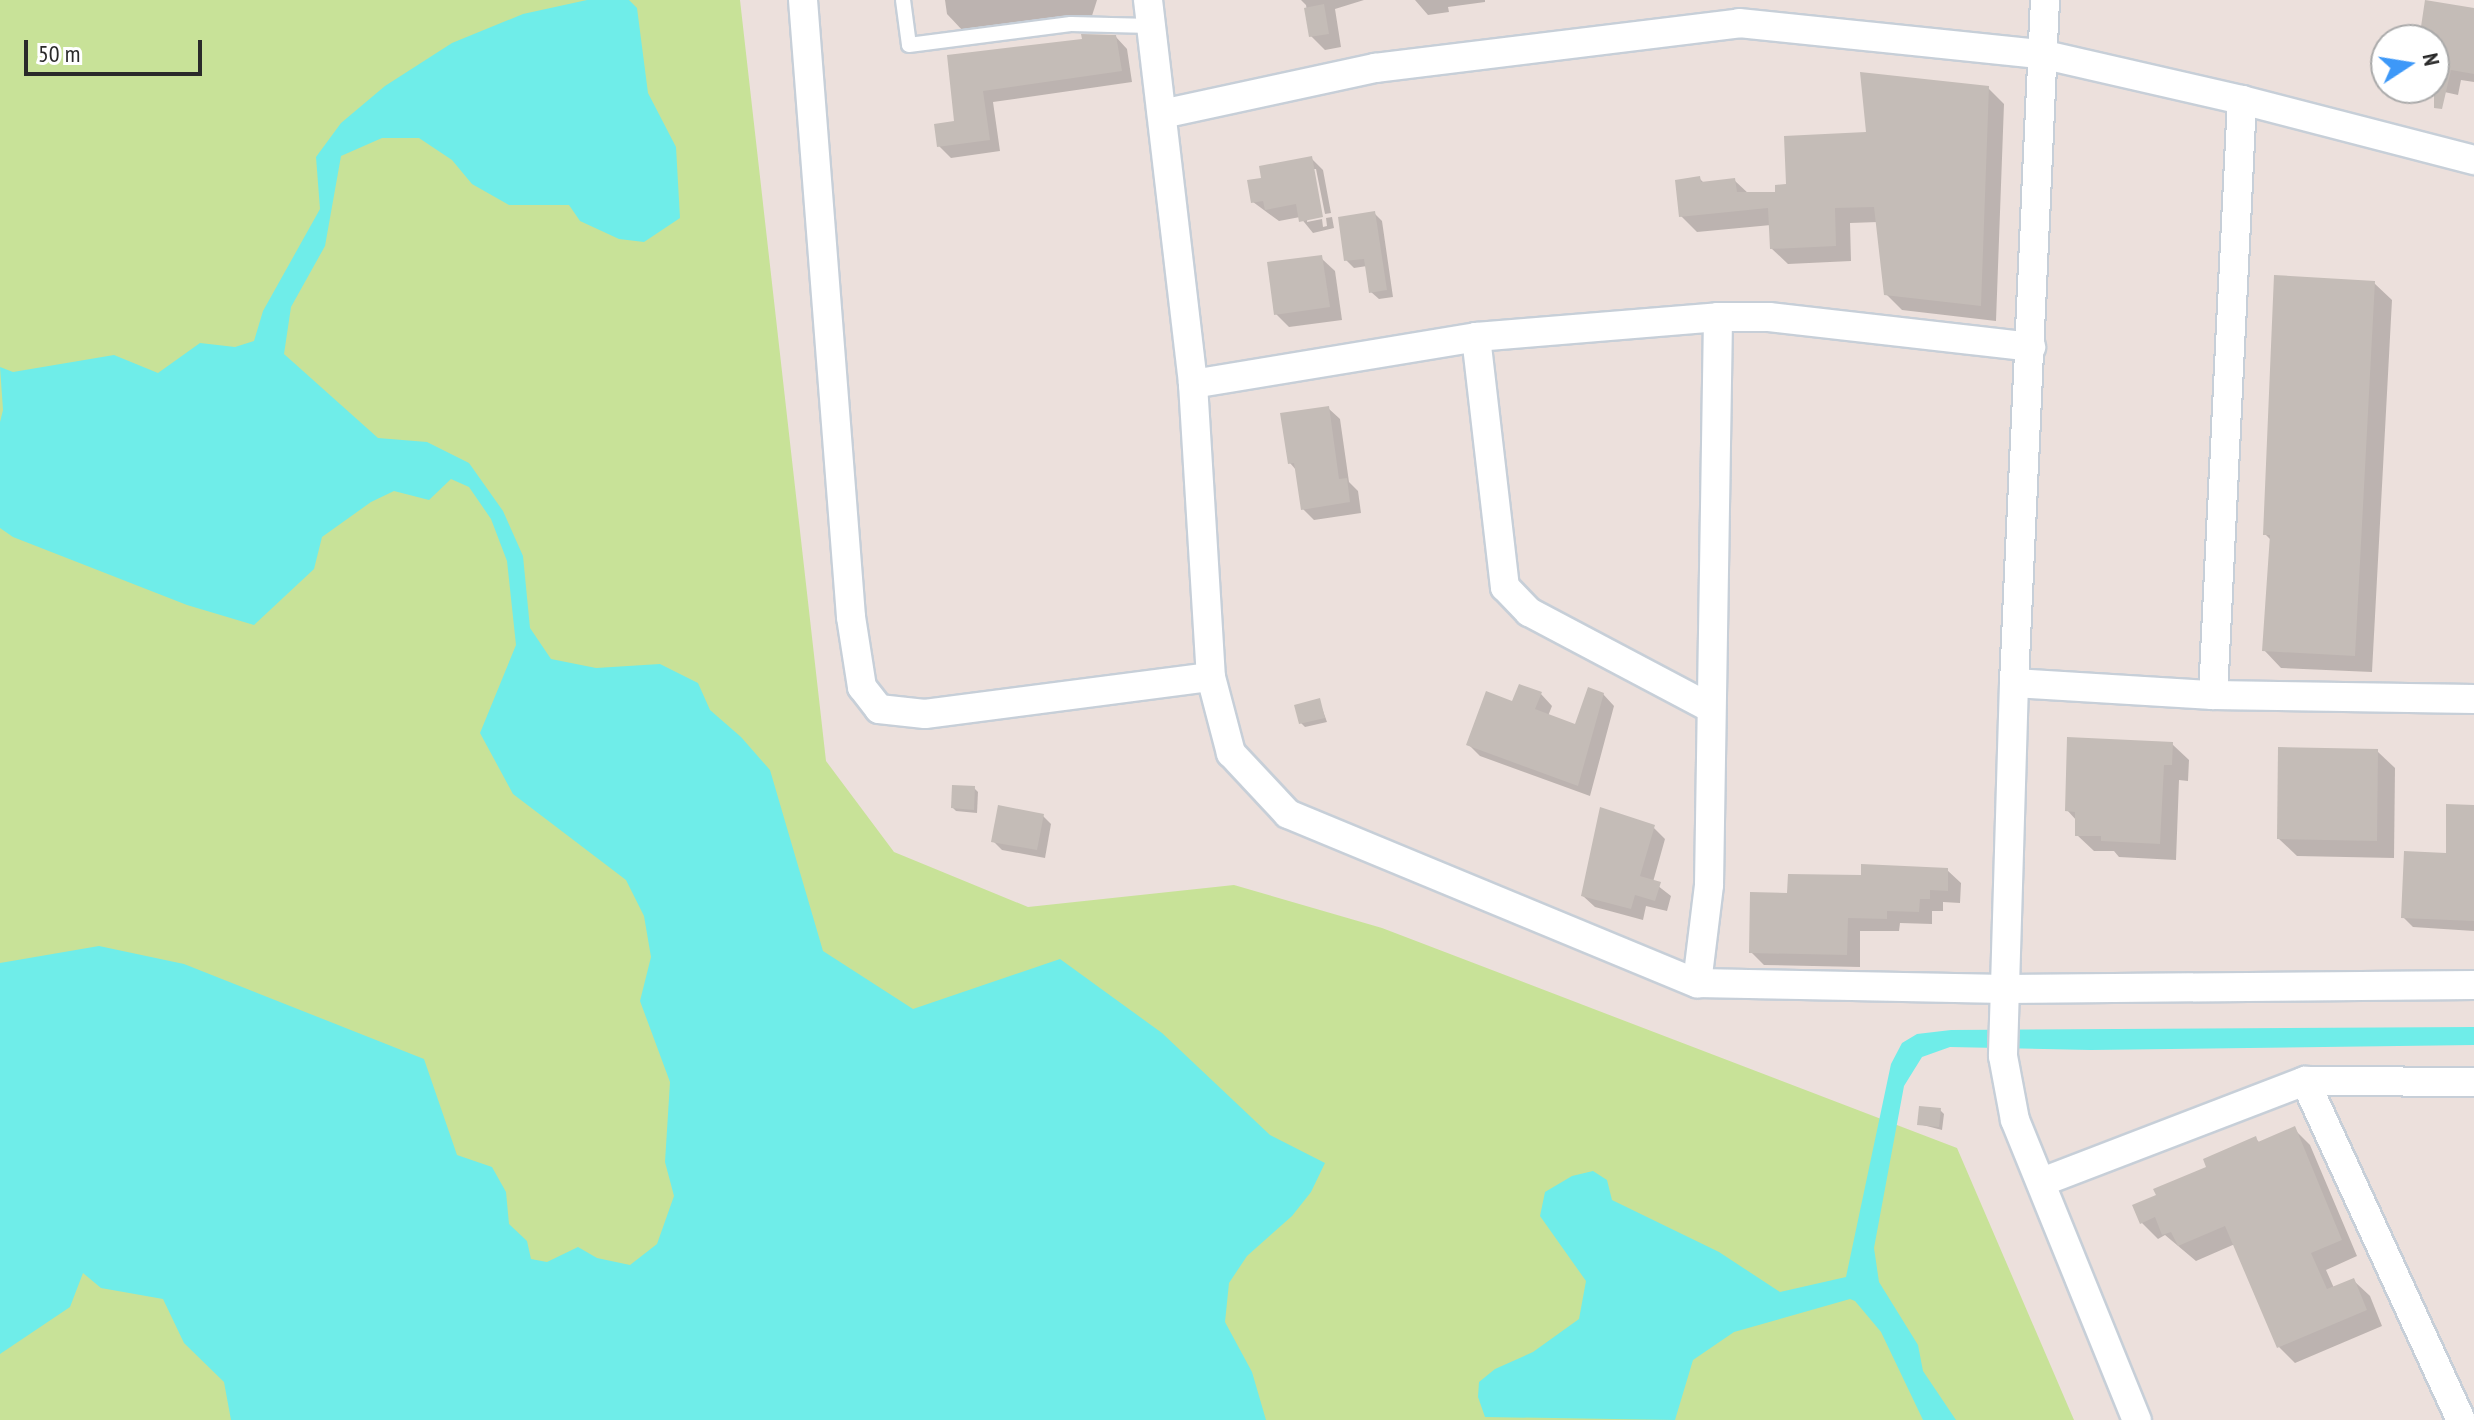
<!DOCTYPE html>
<html>
<head>
<meta charset="utf-8">
<style>
  body { margin:0 }
  #map { position:relative; width:2474px; height:1420px; overflow:hidden; background:#ece0dc; font-family:"PT Sans Narrow",sans-serif }
  div>[style] { position:absolute }
  [style*='--x'] { left:calc(var(--x)*1px); top:calc(var(--y)*1px); width:calc(var(--w)*1px); rotate:calc(var(--a)*1deg) }
  .green>* { inset:0; background:#c8e298 }
  .water>* { inset:0; background:#6fede9 }
  .shadow>* { inset:0; background:#0003 }
  .building>* { inset:0; background:#c4bcb7 }
  .roads { filter:drop-shadow(2px 0 #c7cfd8) drop-shadow(-2px 0 #c7cfd8) drop-shadow(0 2px #c7cfd8) drop-shadow(0 -2px #c7cfd8) }
  .lane>* { height:14px; margin:-7px; padding:0 7px; transform-origin:7px; border-radius:7px; background:#fff }
  .street>* { height:28px; margin:-14px; padding:0 14px; transform-origin:14px; border-radius:14px; background:#fff }
  span { translate:-50% -50%; white-space:nowrap; text-align:center; line-height:1.15; -webkit-text-stroke:6px #fff; paint-order:stroke }
  .north { position:absolute; left:2370px; top:24px; width:80px; height:80px; box-sizing:border-box; background:#fff; border:2px solid #aaa; border-radius:50%; rotate:78deg; font-size:22px; font-weight:700; line-height:32px; text-align:center; color:#2a2a2a }
  .north::after { content:''; display:block; margin:auto; width:28px; height:36px; background:#3d98f8; clip-path:polygon(50% 0,100% 100%,50% 72%,0 100%) }
  .scale { position:absolute; left:24px; top:40px; width:178px; height:36px; box-sizing:border-box; border:4px solid #2a2a2a; border-top:0; padding-left:10px; font-size:24px; line-height:28px; white-space:nowrap; color:#2a2a2a; -webkit-text-stroke:6px #fff; paint-order:stroke }
</style>
</head>
<body>
<div id="map">
  <div class="green">
    <i style="clip-path:polygon(0 0,740px 0,826px 761px,894px 852px,1028px 907px,1234px 885px,1382px 928px,1957px 1148px,2074px 1420px,0 1420px)"></i>
  </div>
  <div class="water">
    <i style="clip-path:polygon(587px 0,629px 0,637px 8px,648px 93px,676px 147px,680px 218px,644px 242px,619px 239px,580px 221px,569px 205px,509px 205px,472px 184px,452px 160px,419px 138px,382px 138px,341px 156px,325px 246px,291px 307px,284px 354px,378px 438px,427px 442px,469px 463px,503px 511px,523px 556px,530px 628px,551px 659px,596px 668px,660px 664px,698px 683px,710px 710px,741px 737px,770px 770px,823px 951px,913px 1009px,1060px 959px,1162px 1033px,1270px 1135px,1325px 1163px,1311px 1192px,1292px 1216px,1247px 1256px,1229px 1283px,1225px 1322px,1252px 1372px,1266px 1420px,231px 1420px,224px 1382px,184px 1343px,163px 1299px,101px 1288px,83px 1273px,70px 1307px,0 1354px,0 963px,99px 946px,184px 964px,424px 1059px,457px 1155px,492px 1167px,506px 1192px,509px 1224px,527px 1241px,531px 1259px,547px 1262px,578px 1247px,597px 1258px,630px 1265px,657px 1244px,674px 1196px,665px 1162px,670px 1082px,640px 1001px,651px 957px,644px 916px,626px 880px,513px 794px,480px 733px,516px 645px,507px 561px,491px 519px,469px 487px,451px 479px,429px 500px,394px 491px,371px 502px,322px 537px,314px 569px,254px 625px,187px 605px,13px 537px,0 528px,0 422px,3px 410px,0 367px,13px 372px,114px 355px,158px 373px,200px 343px,235px 347px,254px 341px,263px 311px,320px 209px,316px 157px,341px 123px,385px 86px,452px 43px,523px 14px)"></i>
    <i style="clip-path:polygon(2474px 1027px,2474px 1045px,2091px 1050px,1950px 1047px,1922px 1057px,1904px 1086px,1874px 1248px,1879px 1282px,1918px 1345px,1923px 1371px,1956px 1420px,1923px 1420px,1881px 1332px,1855px 1301px,1850px 1299px,1734px 1332px,1693px 1360px,1675px 1420px,1485px 1417px,1478px 1397px,1479px 1382px,1495px 1369px,1533px 1352px,1579px 1319px,1586px 1281px,1540px 1216px,1545px 1192px,1572px 1176px,1593px 1171px,1607px 1180px,1612px 1200px,1719px 1252px,1780px 1292px,1846px 1277px,1891px 1064px,1902px 1043px,1917px 1034px,1951px 1030px)"></i>
  </div>
  <div class="shadow">
    <i style="clip-path:polygon(945px 0,1097px 0,1091px 19px,964px 32px,947px 14px)"></i>
    <i style="clip-path:polygon(1301px 0,1364px 0,1335px 9px,1341px 47px,1325px 50px,1311px 36px,1306px 5px)"></i>
    <i style="clip-path:polygon(1415px 0,1485px 0,1485px 2px,1448px 7px,1449px 12px,1428px 15px)"></i>
    <i style="clip-path:polygon(2474px 10px,2474px 82px,2461px 80px,2458px 95px,2440px 91px,2434px 85px,2434px 40px,2421px 40px)"></i>
    <i style="clip-path:polygon(1116px 37px,1127px 49px,1132px 82px,993px 102px,1000px 151px,951px 158px,939px 146px,957px 123px,949px 57px)"></i>
    <i style="clip-path:polygon(1988px 88px,2004px 104px,1996px 321px,1902px 310px,1886px 294px,1878px 222px,1850px 223px,1851px 261px,1788px 264px,1771px 248px,1771px 225px,1697px 232px,1681px 216px,1700px 179px,1705px 184px,1734px 180px,1749px 194px,1777px 194px,1869px 134px)"></i>
    <i style="clip-path:polygon(1311px 158px,1323px 170px,1331px 213px,1325px 214px,1316px 169px,1312px 169px,1307px 222px,1322px 219px,1323px 227px,1327px 226px,1326px 218px,1332px 217px,1334px 228px,1313px 233px,1300px 217px,1279px 221px,1253px 202px,1264px 179px)"></i>
    <i style="clip-path:polygon(1374px 213px,1382px 221px,1393px 297px,1379px 299px,1371px 292px,1367px 266px,1354px 268px,1346px 260px)"></i>
    <i style="clip-path:polygon(1321px 258px,1335px 271px,1342px 320px,1289px 327px,1276px 314px)"></i>
    <i style="clip-path:polygon(2374px 283px,2392px 300px,2372px 672px,2281px 668px,2264px 650px,2272px 541px,2265px 534px)"></i>
    <i style="clip-path:polygon(1328px 408px,1340px 419px,1349px 482px,1358px 491px,1361px 513px,1314px 520px,1303px 509px,1297px 471px,1290px 463px)"></i>
    <i style="clip-path:polygon(1541px 694px,1552px 706px,1548px 716px,1576px 727px,1603px 694px,1614px 706px,1590px 796px,1480px 756px,1468px 744px,1513px 704px)"></i>
    <i style="clip-path:polygon(1319px 700px,1327px 722px,1305px 727px,1301px 723px)"></i>
    <i style="clip-path:polygon(2172px 744px,2189px 760px,2188px 781px,2179px 780px,2176px 860px,2119px 857px,2114px 851px,2094px 851px,2077px 835px,2077px 821px,2067px 810px)"></i>
    <i style="clip-path:polygon(2377px 751px,2395px 768px,2394px 858px,2297px 856px,2279px 839px)"></i>
    <i style="clip-path:polygon(974px 788px,978px 792px,977px 813px,956px 811px,953px 808px)"></i>
    <i style="clip-path:polygon(2474px 807px,2474px 931px,2413px 927px,2403px 917px,2448px 856px)"></i>
    <i style="clip-path:polygon(1043px 816px,1051px 824px,1045px 858px,1002px 850px,993px 841px)"></i>
    <i style="clip-path:polygon(1653px 827px,1665px 839px,1653px 882px,1671px 896px,1667px 911px,1646px 906px,1643px 920px,1595px 907px,1583px 896px)"></i>
    <i style="clip-path:polygon(1947px 870px,1961px 883px,1960px 903px,1943px 902px,1943px 911px,1932px 911px,1932px 924px,1900px 923px,1899px 931px,1860px 931px,1860px 967px,1764px 965px,1751px 952px,1789px 895px,1863px 878px)"></i>
    <i style="clip-path:polygon(1940px 1110px,1944px 1114px,1942px 1130px,1919px 1124px)"></i>
    <i style="clip-path:polygon(2294px 1129px,2310px 1145px,2357px 1256px,2326px 1270px,2334px 1288px,2353px 1280px,2370px 1296px,2382px 1326px,2295px 1363px,2279px 1347px,2235px 1244px,2196px 1261px,2165px 1235px,2158px 1239px,2141px 1222px,2209px 1168px,2255px 1138px,2260px 1143px)"></i>
  </div>
  <div class="building">
    <i style="clip-path:polygon(2425px 0,2474px 8px,2474px 74px,2451px 70px,2442px 109px,2434px 108px,2434px 40px,2419px 40px)"></i>
    <i style="clip-path:polygon(1324px 4px,1329px 34px,1309px 37px,1304px 8px)"></i>
    <i style="clip-path:polygon(1081px 34px,1116px 35px,1122px 71px,983px 91px,990px 140px,937px 147px,934px 124px,954px 121px,947px 55px,1082px 39px)"></i>
    <i style="clip-path:polygon(1860px 72px,1989px 86px,1981px 306px,1884px 295px,1874px 207px,1835px 208px,1836px 246px,1815px 247px,1770px 249px,1768px 208px,1679px 217px,1675px 180px,1700px 176px,1701px 182px,1735px 178px,1737px 192px,1775px 192px,1775px 185px,1786px 184px,1784px 136px,1866px 132px)"></i>
    <i style="clip-path:polygon(1312px 156px,1323px 217px,1299px 222px,1296px 204px,1265px 210px,1263px 201px,1251px 203px,1247px 180px,1261px 178px,1259px 166px)"></i>
    <i style="clip-path:polygon(1375px 211px,1387px 290px,1369px 293px,1364px 259px,1344px 261px,1338px 217px)"></i>
    <i style="clip-path:polygon(1322px 255px,1330px 307px,1274px 315px,1267px 262px)"></i>
    <i style="clip-path:polygon(2274px 275px,2375px 281px,2355px 656px,2262px 651px,2270px 535px,2263px 535px)"></i>
    <i style="clip-path:polygon(1329px 406px,1339px 479px,1347px 478px,1350px 502px,1301px 510px,1294px 463px,1288px 464px,1280px 413px)"></i>
    <i style="clip-path:polygon(1519px 684px,1542px 692px,1535px 709px,1575px 724px,1588px 687px,1604px 693px,1578px 786px,1466px 745px,1486px 691px,1512px 701px)"></i>
    <i style="clip-path:polygon(1320px 698px,1325px 718px,1299px 724px,1294px 705px)"></i>
    <i style="clip-path:polygon(2067px 737px,2173px 742px,2172px 765px,2164px 765px,2160px 844px,2101px 841px,2101px 836px,2075px 836px,2075px 812px,2065px 811px)"></i>
    <i style="clip-path:polygon(2278px 747px,2378px 749px,2377px 841px,2277px 839px)"></i>
    <i style="clip-path:polygon(952px 785px,975px 786px,974px 810px,951px 808px)"></i>
    <i style="clip-path:polygon(2446px 804px,2474px 805px,2474px 921px,2401px 918px,2404px 851px,2446px 853px)"></i>
    <i style="clip-path:polygon(998px 805px,1044px 814px,1037px 850px,991px 842px)"></i>
    <i style="clip-path:polygon(1600px 807px,1655px 825px,1640px 876px,1661px 882px,1655px 901px,1635px 895px,1631px 909px,1581px 896px)"></i>
    <i style="clip-path:polygon(1861px 864px,1948px 868px,1948px 891px,1930px 890px,1930px 899px,1920px 899px,1919px 912px,1887px 911px,1887px 919px,1848px 918px,1847px 955px,1749px 953px,1750px 892px,1787px 893px,1788px 874px,1861px 875px)"></i>
    <i style="clip-path:polygon(1919px 1106px,1941px 1108px,1939px 1127px,1917px 1125px)"></i>
    <i style="clip-path:polygon(2295px 1126px,2342px 1240px,2311px 1253px,2327px 1289px,2354px 1278px,2367px 1310px,2277px 1348px,2225px 1226px,2178px 1246px,2171px 1232px,2162px 1235px,2155px 1217px,2140px 1224px,2132px 1205px,2156px 1195px,2153px 1189px,2206px 1167px,2203px 1159px,2256px 1136px,2258px 1142px)"></i>
  </div>
  <div class="roads">
    <div class="lane">
      <i style="--x:903;--y:0;--w:45;--a:82.4"></i>
      <i style="--x:909;--y:45;--w:163;--a:-7.4"></i>
      <i style="--x:1071;--y:24;--w:80;--a:1.4"></i>
    </div>
    <div class="street">
      <i style="--x:803;--y:0;--w:619;--a:85.55"></i>
      <i style="--x:851;--y:617;--w:71;--a:81.1"></i>
      <i style="--x:862;--y:687;--w:28;--a:52"></i>
      <i style="--x:879;--y:709;--w:46;--a:6.2"></i>
      <i style="--x:925;--y:714;--w:288;--a:-7.4"></i>
      <i style="--x:1148;--y:0;--w:387;--a:83.3"></i>
      <i style="--x:1193;--y:384;--w:294;--a:86.5"></i>
      <i style="--x:1211;--y:677;--w:79;--a:75.3"></i>
      <i style="--x:1231;--y:753;--w:83;--a:46.9"></i>
      <i style="--x:1288;--y:814;--w:443;--a:22.5"></i>
      <i style="--x:1697;--y:983;--w:309;--a:1.1"></i>
      <i style="--x:2006;--y:989;--w:468;--a:-0.5"></i>
      <i style="--x:2045;--y:0;--w:684;--a:92.6"></i>
      <i style="--x:2014;--y:683;--w:373;--a:91.7"></i>
      <i style="--x:2003;--y:1056;--w:65;--a:79.4"></i>
      <i style="--x:2015;--y:1120;--w:324;--a:67.9"></i>
      <i style="--x:1162;--y:114;--w:218;--a:-12.2"></i>
      <i style="--x:1375;--y:68;--w:367;--a:-7"></i>
      <i style="--x:1739;--y:23;--w:304;--a:5.9"></i>
      <i style="--x:2041;--y:54;--w:206;--a:12.9"></i>
      <i style="--x:2242;--y:100;--w:240;--a:14.5"></i>
      <i style="--x:1476;--y:337;--w:252;--a:83.4"></i>
      <i style="--x:1505;--y:587;--w:35;--a:46"></i>
      <i style="--x:1529;--y:612;--w:205;--a:27.9"></i>
      <i style="--x:1193;--y:384;--w:287;--a:-9.4"></i>
      <i style="--x:1476;--y:337;--w:243;--a:-4.7"></i>
      <i style="--x:1718;--y:317;--w:51;--a:0"></i>
      <i style="--x:1769;--y:317;--w:264;--a:6.5"></i>
      <i style="--x:2014;--y:683;--w:199;--a:3.5"></i>
      <i style="--x:2213;--y:695;--w:261;--a:0.9"></i>
      <i style="--x:2213;--y:695;--w:596;--a:-87.21"></i>
      <i style="--x:1697;--y:983;--w:99;--a:-83"></i>
      <i style="--x:1709;--y:885;--w:568;--a:-89.09"></i>
      <i style="--x:2305;--y:1081;--w:373;--a:65.3"></i>
      <i style="--x:2042;--y:1182;--w:282;--a:-21"></i>
      <i style="--x:2305;--y:1081;--w:169;--a:0.3"></i>
    </div>
  </div>
  <div class="north">N</div>
  <div class="scale">50 m</div>
</div>
</body>
</html>
